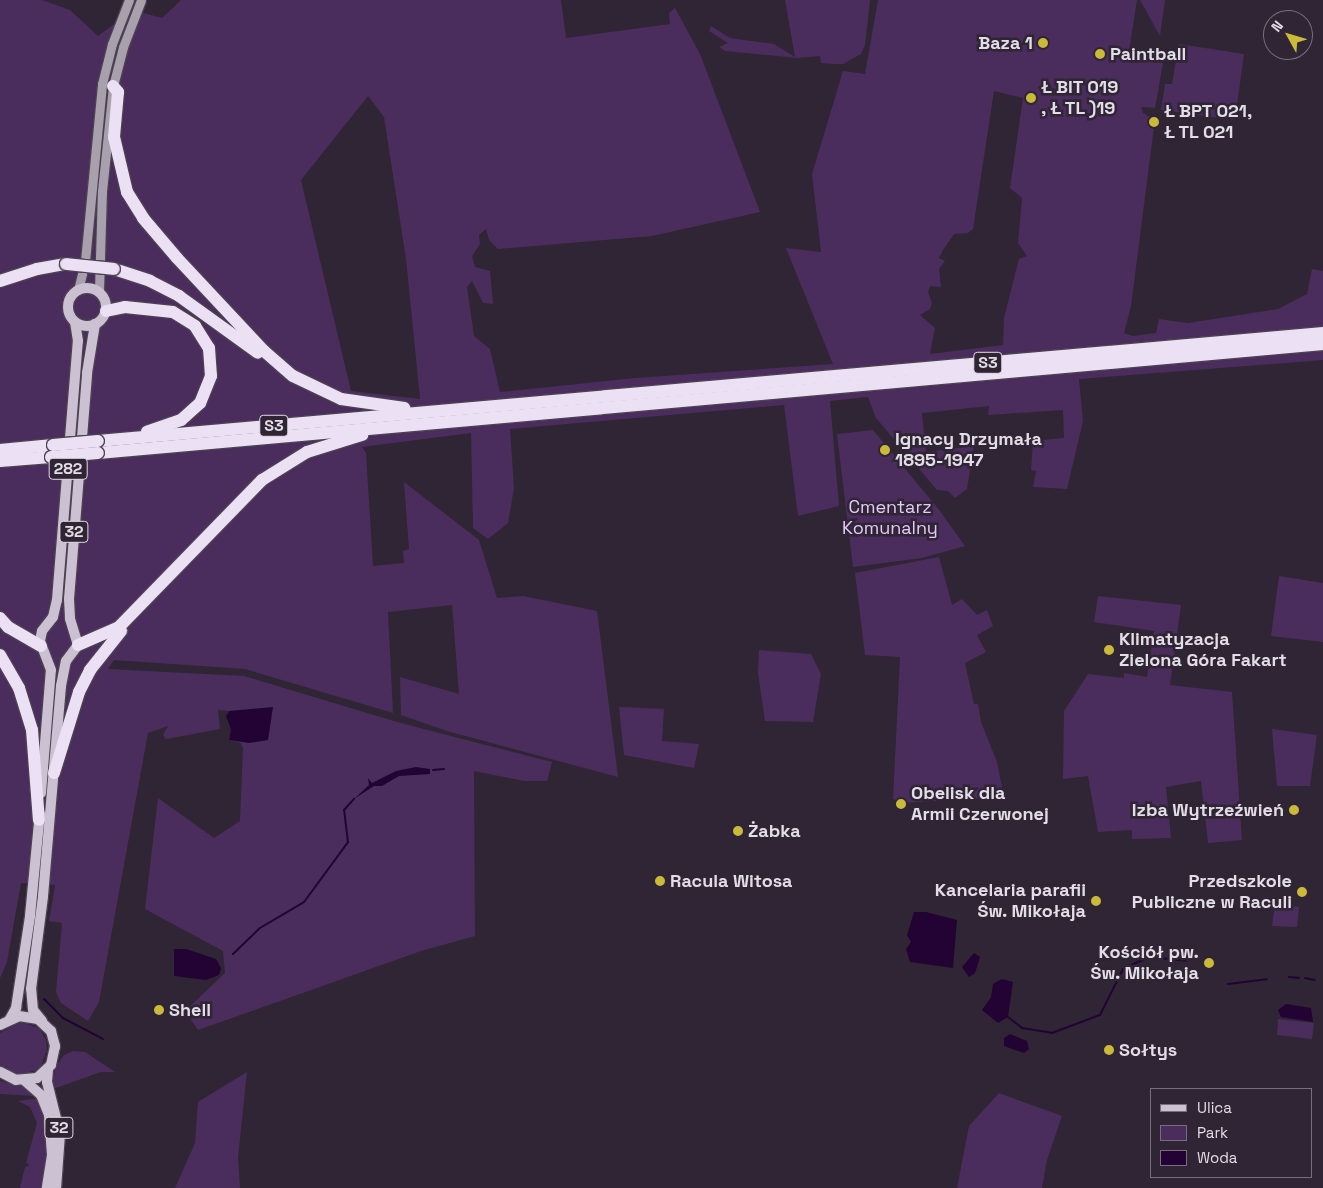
<!DOCTYPE html>
<html>
<head>
<meta charset="utf-8">
<style>
  body { margin:0 }
  #map { position:relative; width:1323px; height:1188px; overflow:hidden; background:#2f2535; font-family:"Space Grotesk",sans-serif }
  div>[style] { position:absolute }
  [style*='--x'] { left:calc(var(--x)*1px); top:calc(var(--y)*1px); width:calc(var(--w)*1px); rotate:calc(var(--a)*1deg) }
  .green>* { inset:0; background:#4a2d5c }
  .water>* { inset:0; background:#230333 }
  .stream>* { height:2px; margin:-1px; padding:0 1px; transform-origin:1px; border-radius:1px; background:#230333 }
  .roads { filter:drop-shadow(1px 0 #4c4251) drop-shadow(-1px 0 #4c4251) drop-shadow(0 1px #4c4251) drop-shadow(0 -1px #4c4251) }
  .secondary>* { height:9px; margin:-4.5px; padding:0 4.5px; transform-origin:4.5px; border-radius:4.5px; background:#a8a0ad }
  .primary>* { height:10px; margin:-5px; padding:0 5px; transform-origin:5px; border-radius:5px; background:#cbc1d2 }
  .primary>.ring { margin:-5px; padding:0; box-sizing:content-box; background:none; border:10px solid #cbc1d2; border-radius:50% }
  .highway>* { height:12px; margin:-6px; padding:0 6px; transform-origin:6px; border-radius:6px; background:#ece0f4 }
  .bridges { filter:drop-shadow(1px 0 #4c4251) drop-shadow(-1px 0 #4c4251) drop-shadow(0 1px #4c4251) drop-shadow(0 -1px #4c4251) }
  .highway-bridge>* { height:12px; margin:-6px; padding:0 6px; transform-origin:6px; border-radius:6px; background:#ece0f4 }
  .dots>* { width:14px; height:14px; translate:-50% -50%; box-sizing:border-box; border:2px solid #2f2535; border-radius:50% }
  span { translate:-50% -50%; white-space:nowrap; text-align:center; line-height:1.15; -webkit-text-stroke:5px #2f2535; paint-order:stroke }
  .shield-label span { padding:1px 4px; background:#2f2535; border:1px solid; border-radius:4px; -webkit-text-stroke-width:0 }
  .shield-label { font-size:16px; color:#e3dde7; font-weight:700 }
  .poi-label { font-size:18px; color:#e3dde7; font-weight:700 }
  .right { translate:-100% -50%; text-align:right }
  .left { translate:0 -50%; text-align:left }
  .park-label { font-size:18px; color:#e6c9fa }
  .legend { position:absolute; left:1150px; top:1088px; width:162px; height:90px; box-sizing:border-box; background:#2f2535; border:1px solid #776f7c; margin:0; padding:6px 9px; list-style:none; font-size:15px; color:#e3dde7 }
  .legend li { display:flex; align-items:center; gap:10px; height:25px }
  .legend b { width:25px; border:1px solid #776f7c }
  .north { position:absolute; left:1263px; top:10px; width:50px; height:50px; box-sizing:border-box; background:#2f2535; border:1px solid #776f7c; border-radius:50%; rotate:309deg; font-size:14px; font-weight:700; line-height:20px; text-align:center; color:#e3dde7 }
  .north::after { content:''; display:block; margin:auto; width:18px; height:22px; background:#cbba39; clip-path:polygon(50% 0,100% 100%,50% 72%,0 100%) }
</style>
</head>
<body>
<div id="map">
  <div class="green">
    <i style="clip-path:polygon(evenodd,0 0,42px 0,70px 10px,98px 36px,133px 10px,162px 18px,181px 0,561px 0,566px 38px,670px 24px,669px 13px,675px 8px,700px 54px,760px 212px,652px 236px,498px 249px,489px 240px,486px 229px,479px 235px,480px 244px,472px 256px,475px 267px,490px 271px,493px 304px,483px 303px,472px 281px,467px 287px,474px 336px,490px 349px,500px 392px,635px 378px,833px 364px,786px 248px,821px 252px,812px 174px,843px 71px,865px 74px,878px 0,1137px 0,1128px 57px,1163px 63px,1155px 108px,1141px 107px,1143px 113px,1152px 118px,1154px 127px,1131px 306px,1124px 333px,1133px 336px,1156px 333px,1159px 319px,1188px 323px,1278px 309px,1307px 294px,1312px 269px,1323px 271px,1323px 360px,1079px 379px,1083px 421px,1067px 489px,1033px 487px,1036px 471px,1031px 470px,1033px 441px,1064px 438px,1063px 410px,988px 415px,989px 406px,922px 413px,926px 452px,974px 446px,967px 489px,955px 498px,948px 491px,937px 490px,876px 418px,868px 397px,830px 401px,839px 506px,798px 516px,784px 405px,510px 429px,514px 488px,508px 523px,488px 539px,473px 528px,471px 433px,362px 447px,366px 453px,373px 566px,404px 563px,403px 551px,409px 549px,404px 482px,479px 540px,497px 598px,523px 596px,597px 611px,618px 777px,447px 731px,401px 715px,400px 677px,459px 694px,452px 605px,388px 612px,393px 713px,245px 669px,114px 660px,108px 669px,244px 676px,397px 722px,552px 762px,547px 781px,524px 781px,474px 771px,475px 936px,421px 951px,198px 1030px,185px 1011px,225px 973px,223px 951px,145px 909px,158px 798px,214px 838px,240px 821px,243px 748px,241px 743px,229px 740px,231px 730px,226px 716px,229px 711px,218px 710px,220px 729px,166px 739px,163px 735px,168px 726px,148px 733px,99px 1002px,88px 1021px,61px 1003px,56px 992px,62px 923px,49px 921px,55px 885px,21px 883px,7px 962px,0 978px,0 0,994px 91px,1023px 98px,1010px 188px,1022px 198px,1018px 243px,1027px 256px,1019px 259px,1004px 318px,1003px 345px,930px 354px,935px 328px,920px 315px,930px 309px,932px 303px,928px 292px,930px 286px,941px 287px,939px 269px,945px 261px,939px 258px,943px 250px,954px 234px,968px 233px,973px 229px,994px 91px,0 0,368px 96px,384px 117px,406px 259px,420px 399px,351px 391px,301px 180px,368px 96px)"></i>
    <i style="clip-path:polygon(785px 0,870px 0,865px 45px,861px 54px,843px 64px,832px 64px,821px 63px,820px 56px,797px 58px,725px 51px,719px 47px,728px 43px,709px 31px,711px 26px,730px 38px,774px 44px,795px 57px)"></i>
    <i style="clip-path:polygon(1140px 0,1165px 0,1160px 36px)"></i>
    <i style="clip-path:polygon(1179px 44px,1244px 54px,1235px 120px,1161px 110px,1165px 84px,1172px 84px)"></i>
    <i style="clip-path:polygon(873px 430px,940px 511px,965px 546px,922px 558px,853px 567px,837px 434px)"></i>
    <i style="clip-path:polygon(939px 557px,952px 605px,962px 599px,977px 615px,987px 610px,993px 626px,977px 635px,986px 652px,965px 663px,974px 704px,978px 704px,981px 722px,997px 762px,1004px 797px,900px 803px,893px 799px,900px 657px,865px 655px,855px 573px)"></i>
    <i style="clip-path:polygon(1279px 576px,1323px 583px,1323px 642px,1271px 636px)"></i>
    <i style="clip-path:polygon(1098px 596px,1181px 605px,1170px 685px,1232px 692px,1242px 840px,1208px 843px,1201px 781px,1166px 787px,1171px 838px,1132px 839px,1132px 830px,1098px 832px,1088px 776px,1063px 779px,1064px 711px,1088px 674px,1124px 678px,1124px 673px,1147px 677px,1154px 631px,1094px 622px)"></i>
    <i style="clip-path:polygon(759px 650px,811px 654px,821px 674px,813px 722px,765px 721px,758px 673px)"></i>
    <i style="clip-path:polygon(619px 707px,664px 709px,662px 741px,699px 744px,694px 768px,624px 755px)"></i>
    <i style="clip-path:polygon(1272px 729px,1317px 735px,1310px 786px,1277px 786px)"></i>
    <i style="clip-path:polygon(1275px 904px,1299px 907px,1297px 927px,1272px 926px)"></i>
    <i style="clip-path:polygon(1278px 1019px,1314px 1023px,1312px 1039px,1277px 1035px)"></i>
    <i style="clip-path:polygon(21px 1022px,39px 1028px,46px 1040px,47px 1050px,40px 1069px,18px 1075px,0 1068px,0 1033px)"></i>
    <i style="clip-path:polygon(73px 1051px,85px 1052px,115px 1072px,101px 1072px,53px 1089px,55px 1068px,64px 1055px)"></i>
    <i style="clip-path:polygon(247px 1072px,238px 1157px,240px 1188px,175px 1188px,195px 1143px,198px 1102px)"></i>
    <i style="clip-path:polygon(0 1081px,28px 1088px,35px 1096px,0 1094px)"></i>
    <i style="clip-path:polygon(999px 1093px,1062px 1116px,1047px 1160px,1042px 1188px,957px 1188px,969px 1126px)"></i>
    <i style="clip-path:polygon(40px 1098px,49px 1151px,45px 1188px,20px 1188px,25px 1167px,30px 1165px,26px 1163px,37px 1123px,30px 1107px,18px 1101px)"></i>
  </div>
  <div class="water">
    <i style="clip-path:polygon(273px 707px,268px 740px,249px 743px,229px 740px,231px 730px,226px 716px,229px 711px)"></i>
    <i style="clip-path:polygon(416px 767px,430px 769px,430px 774px,399px 776px,382px 786px,374px 786px,354px 799px,369px 785px,368px 778px,372px 783px,396px 771px)"></i>
    <i style="clip-path:polygon(914px 912px,926px 912px,957px 920px,953px 968px,910px 962px,906px 949px,911px 942px,907px 935px)"></i>
    <i style="clip-path:polygon(174px 949px,186px 949px,216px 959px,221px 968px,219px 975px,206px 980px,174px 976px)"></i>
    <i style="clip-path:polygon(974px 953px,980px 957px,975px 973px,969px 977px,962px 967px)"></i>
    <i style="clip-path:polygon(1002px 979px,1013px 982px,1008px 1017px,998px 1023px,982px 1010px,991px 997px,993px 984px)"></i>
    <i style="clip-path:polygon(1286px 1004px,1311px 1008px,1313px 1022px,1281px 1017px,1278px 1010px)"></i>
    <i style="clip-path:polygon(1010px 1034px,1027px 1041px,1029px 1049px,1024px 1053px,1004px 1046px,1004px 1038px)"></i>
  </div>
  <div class="stream">
    <i style="--x:433;--y:770;--w:11;--a:-5"></i>
    <i style="--x:233;--y:954;--w:37;--a:-44"></i>
    <i style="--x:260;--y:928;--w:51;--a:-30.6"></i>
    <i style="--x:304;--y:902;--w:74;--a:-53.7"></i>
    <i style="--x:348;--y:842;--w:32;--a:-97"></i>
    <i style="--x:344;--y:810;--w:15;--a:-48"></i>
    <i style="--x:1289;--y:977;--w:10;--a:6"></i>
    <i style="--x:1305;--y:978;--w:10;--a:11"></i>
    <i style="--x:1228;--y:984;--w:39;--a:-7"></i>
    <i style="--x:44;--y:999;--w:27;--a:45"></i>
    <i style="--x:63;--y:1018;--w:45;--a:27.7"></i>
    <i style="--x:1008;--y:1017;--w:18;--a:38"></i>
    <i style="--x:1022;--y:1028;--w:30;--a:9"></i>
    <i style="--x:1052;--y:1033;--w:51;--a:-20.6"></i>
    <i style="--x:1100;--y:1015;--w:51;--a:-63.4"></i>
    <i style="--x:1123;--y:969;--w:29;--a:-25"></i>
    <i style="--x:1149;--y:957;--w:37;--a:6"></i>
  </div>
  <div class="roads">
    <div class="secondary">
      <i style="--x:78;--y:290;--w:30;--a:-76"></i>
      <i style="--x:85;--y:261;--w:178;--a:-84.5"></i>
      <i style="--x:102;--y:84;--w:41;--a:-76"></i>
      <i style="--x:112;--y:44;--w:47;--a:-68.9"></i>
      <i style="--x:99;--y:291;--w:100;--a:-88.3"></i>
      <i style="--x:102;--y:191;--w:106;--a:-84"></i>
      <i style="--x:113;--y:86;--w:40;--a:-75.6"></i>
      <i style="--x:123;--y:47;--w:50;--a:-69"></i>
    </div>
    <div class="primary">
      <i class="ring" style="left:68px;top:288px;width:28px;height:28px"></i>
      <i style="--x:41;--y:793;--w:123;--a:-85.4"></i>
      <i style="--x:51;--y:670;--w:31;--a:-111"></i>
      <i style="--x:40;--y:641;--w:10;--a:-79"></i>
      <i style="--x:42;--y:631;--w:18;--a:-52"></i>
      <i style="--x:53;--y:617;--w:17;--a:-77"></i>
      <i style="--x:57;--y:600;--w:260;--a:-85.4"></i>
      <i style="--x:78;--y:341;--w:19;--a:-99"></i>
      <i style="--x:10;--y:1019;--w:13;--a:-61"></i>
      <i style="--x:16;--y:1008;--w:93;--a:-81.3"></i>
      <i style="--x:30;--y:916;--w:103;--a:-84.5"></i>
      <i style="--x:42;--y:1021;--w:14;--a:-129"></i>
      <i style="--x:33;--y:1010;--w:21;--a:-95"></i>
      <i style="--x:31;--y:989;--w:94;--a:-82.6"></i>
      <i style="--x:43;--y:896;--w:211;--a:-85.1"></i>
      <i style="--x:61;--y:686;--w:25;--a:-79"></i>
      <i style="--x:66;--y:661;--w:20;--a:-53"></i>
      <i style="--x:78;--y:645;--w:28;--a:-107"></i>
      <i style="--x:70;--y:618;--w:19;--a:-93"></i>
      <i style="--x:69;--y:599;--w:227;--a:-85.4"></i>
      <i style="--x:87;--y:373;--w:50;--a:-80.7"></i>
      <i style="--x:0;--y:1025;--w:21;--a:-25"></i>
      <i style="--x:19;--y:1016;--w:19;--a:9"></i>
      <i style="--x:38;--y:1019;--w:18;--a:43"></i>
      <i style="--x:51;--y:1031;--w:16;--a:75"></i>
      <i style="--x:55;--y:1046;--w:19;--a:102"></i>
      <i style="--x:51;--y:1065;--w:19;--a:137"></i>
      <i style="--x:37;--y:1078;--w:21;--a:175"></i>
      <i style="--x:16;--y:1080;--w:18;--a:-153"></i>
      <i style="--x:48;--y:1070;--w:12;--a:95"></i>
      <i style="--x:47;--y:1082;--w:54;--a:76"></i>
      <i style="--x:60;--y:1134;--w:54;--a:94.2"></i>
      <i style="--x:25;--y:1081;--w:21;--a:41"></i>
      <i style="--x:41;--y:1095;--w:22;--a:68"></i>
      <i style="--x:49;--y:1115;--w:40;--a:85.7"></i>
      <i style="--x:52;--y:1155;--w:33;--a:99"></i>
    </div>
    <div class="highway">
      <i style="--x:113;--y:86;--w:8;--a:50"></i>
      <i style="--x:118;--y:92;--w:45;--a:95.1"></i>
      <i style="--x:114;--y:137;--w:57;--a:76.7"></i>
      <i style="--x:127;--y:192;--w:31;--a:58"></i>
      <i style="--x:143;--y:218;--w:52;--a:49.6"></i>
      <i style="--x:177;--y:258;--w:127;--a:46.9"></i>
      <i style="--x:264;--y:351;--w:38;--a:41"></i>
      <i style="--x:293;--y:376;--w:53;--a:25.6"></i>
      <i style="--x:341;--y:399;--w:64;--a:8.1"></i>
      <i style="--x:114;--y:269;--w:38;--a:18"></i>
      <i style="--x:150;--y:281;--w:33;--a:27"></i>
      <i style="--x:179;--y:296;--w:97;--a:35.8"></i>
      <i style="--x:0;--y:281;--w:39;--a:-18"></i>
      <i style="--x:37;--y:269;--w:29;--a:-10"></i>
      <i style="--x:106;--y:311;--w:19;--a:-12"></i>
      <i style="--x:125;--y:307;--w:48;--a:5.9"></i>
      <i style="--x:173;--y:312;--w:26;--a:32"></i>
      <i style="--x:195;--y:326;--w:26;--a:58"></i>
      <i style="--x:209;--y:348;--w:28;--a:86"></i>
      <i style="--x:211;--y:376;--w:29;--a:112"></i>
      <i style="--x:200;--y:403;--w:25;--a:138"></i>
      <i style="--x:181;--y:420;--w:36;--a:161"></i>
      <i style="--x:98;--y:441;--w:1230;--a:-5.04"></i>
      <i style="--x:0;--y:450;--w:53;--a:-5.4"></i>
      <i style="--x:98;--y:453;--w:1230;--a:-5.08"></i>
      <i style="--x:0;--y:461;--w:51;--a:-4.5"></i>
      <i style="--x:0;--y:618;--w:12;--a:48"></i>
      <i style="--x:8;--y:627;--w:38;--a:30"></i>
      <i style="--x:78;--y:645;--w:45;--a:-23.7"></i>
      <i style="--x:119;--y:627;--w:205;--a:-45.8"></i>
      <i style="--x:262;--y:480;--w:53;--a:-31.9"></i>
      <i style="--x:307;--y:452;--w:58;--a:-17.2"></i>
      <i style="--x:0;--y:655;--w:38;--a:60"></i>
      <i style="--x:19;--y:688;--w:44;--a:72.8"></i>
      <i style="--x:32;--y:730;--w:90;--a:85.6"></i>
      <i style="--x:54;--y:773;--w:85;--a:-72.8"></i>
      <i style="--x:79;--y:692;--w:25;--a:-63"></i>
      <i style="--x:90;--y:670;--w:50;--a:-51.5"></i>
    </div>
  </div>
  <div class="bridges">
    <div class="highway-bridge">
      <i style="--x:66;--y:264;--w:48;--a:5.9"></i>
      <i style="--x:53;--y:445;--w:45;--a:-5.1"></i>
      <i style="--x:51;--y:457;--w:47;--a:-4.9"></i>
    </div>
  </div>
  <div class="dots">
    <i style="left:1043px;top:43px;background:#cbba39"></i>
    <i style="left:1100px;top:54px;background:#cbba39"></i>
    <i style="left:1031px;top:98px;background:#cbba39"></i>
    <i style="left:1154px;top:122px;background:#cbba39"></i>
    <i style="left:885px;top:450px;background:#cbba39"></i>
    <i style="left:1109px;top:650px;background:#cbba39"></i>
    <i style="left:901px;top:804px;background:#cbba39"></i>
    <i style="left:1294px;top:810px;background:#cbba39"></i>
    <i style="left:738px;top:831px;background:#cbba39"></i>
    <i style="left:660px;top:881px;background:#cbba39"></i>
    <i style="left:1302px;top:892px;background:#cbba39"></i>
    <i style="left:1096px;top:901px;background:#cbba39"></i>
    <i style="left:1209px;top:963px;background:#cbba39"></i>
    <i style="left:159px;top:1010px;background:#cbba39"></i>
    <i style="left:1109px;top:1050px;background:#cbba39"></i>
  </div>
  <div class="shield-label">
    <span style="left:988px;top:363px">S3</span>
    <span style="left:274px;top:426px">S3</span>
    <span style="left:68px;top:469px">282</span>
    <span style="left:74px;top:532px">32</span>
    <span style="left:59px;top:1128px">32</span>
  </div>
  <div class="poi-label">
    <span class="right" style="left:1033px;top:43px">Baza 1</span>
    <span class="left" style="left:1110px;top:54px">Paintball</span>
    <span class="left" style="left:1041px;top:98px">Ł BIT 019<br>, Ł TL )19</span>
    <span class="left" style="left:1164px;top:122px">Ł BPT 021,<br>Ł TL 021</span>
    <span class="left" style="left:895px;top:450px">Ignacy Drzymała<br>1895-1947</span>
    <span class="left" style="left:1119px;top:650px">Klimatyzacja<br>Zielona Góra Fakart</span>
    <span class="left" style="left:911px;top:804px">Obelisk dla<br>Armii Czerwonej</span>
    <span class="right" style="left:1284px;top:810px">Izba Wytrzeźwień</span>
    <span class="left" style="left:748px;top:831px">Żabka</span>
    <span class="left" style="left:670px;top:881px">Racula Witosa</span>
    <span class="right" style="left:1292px;top:892px">Przedszkole<br>Publiczne w Raculi</span>
    <span class="right" style="left:1086px;top:901px">Kancelaria parafii<br>Św. Mikołaja</span>
    <span class="right" style="left:1199px;top:963px">Kościół pw.<br>Św. Mikołaja</span>
    <span class="left" style="left:169px;top:1010px">Shell</span>
    <span class="left" style="left:1119px;top:1050px">Sołtys</span>
  </div>
  <div class="park-label">
    <span style="left:890px;top:518px">Cmentarz<br>Komunalny</span>
  </div>
  <ul class="legend">
  <li><b style="height:6px;background:#cbc1d2"></b>Ulica</li>
  <li><b style="height:14px;background:#4a2d5c"></b>Park</li>
  <li><b style="height:14px;background:#230333"></b>Woda</li>
  </ul>
  <div class="north">N</div>
</div>
</body>
</html>
